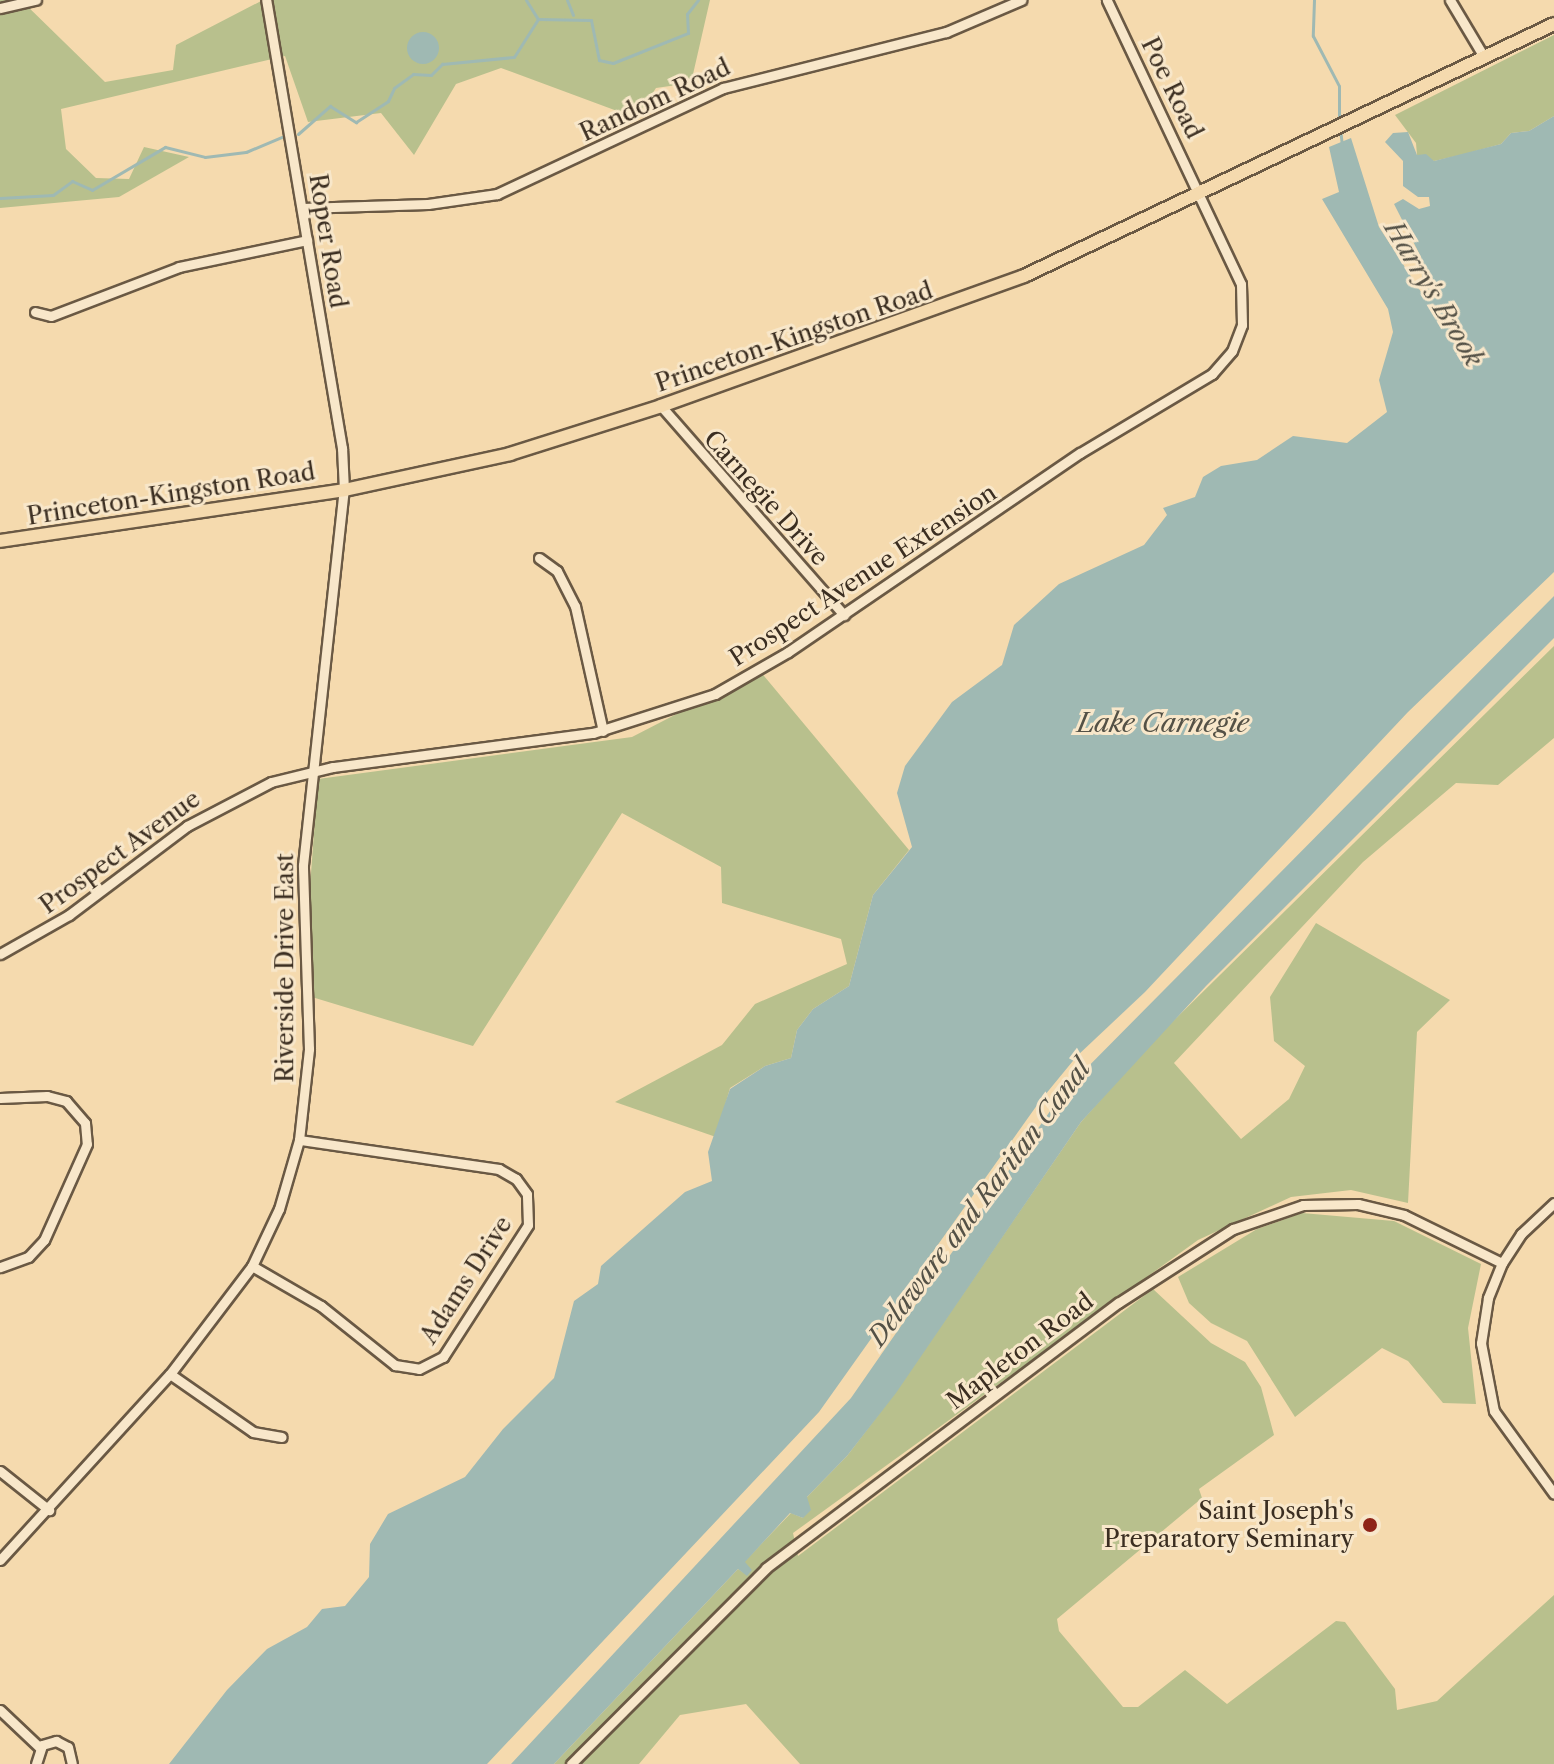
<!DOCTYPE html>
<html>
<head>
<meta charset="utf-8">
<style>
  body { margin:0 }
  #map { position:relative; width:1554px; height:1764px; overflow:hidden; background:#f5daae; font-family:"Libre Caslon Text",serif }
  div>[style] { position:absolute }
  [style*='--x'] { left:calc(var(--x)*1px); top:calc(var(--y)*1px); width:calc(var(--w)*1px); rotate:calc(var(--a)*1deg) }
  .green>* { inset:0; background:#b8c08d }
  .water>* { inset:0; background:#9fb9b3 }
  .round { border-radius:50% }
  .stream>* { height:3px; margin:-1.5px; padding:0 1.5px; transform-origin:1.5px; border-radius:1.5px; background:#9fb9b3 }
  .roads { filter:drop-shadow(2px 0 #6a5944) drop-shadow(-2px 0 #6a5944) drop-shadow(0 2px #6a5944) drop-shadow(0 -2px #6a5944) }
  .minor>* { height:9px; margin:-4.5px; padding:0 4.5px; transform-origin:4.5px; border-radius:4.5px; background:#f8e7ca }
  .major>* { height:12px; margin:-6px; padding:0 6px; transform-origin:6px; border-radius:6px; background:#f5daae }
  .dots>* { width:22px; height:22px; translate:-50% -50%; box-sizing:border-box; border:4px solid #f8e7ca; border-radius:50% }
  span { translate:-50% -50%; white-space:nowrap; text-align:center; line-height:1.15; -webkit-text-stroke:6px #f8e7ca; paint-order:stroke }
  .street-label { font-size:24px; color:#3b2e21 }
  .poi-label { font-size:24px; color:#3b2e21 }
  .right { translate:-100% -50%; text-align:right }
  .water-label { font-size:26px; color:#545146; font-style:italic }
</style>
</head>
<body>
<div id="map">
  <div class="green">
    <i style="clip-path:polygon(0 0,21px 0,105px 82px,173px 70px,176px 45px,263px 0,710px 0,691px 83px,656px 88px,636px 118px,501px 68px,456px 84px,414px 155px,381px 113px,308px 122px,285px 56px,61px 109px,66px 149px,96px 178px,129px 179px,144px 147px,189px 157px,119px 197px,0 208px)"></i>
    <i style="clip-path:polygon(1554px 35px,1554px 116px,1529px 131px,1511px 133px,1501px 144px,1465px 154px,1434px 161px,1417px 155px,1416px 143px,1395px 115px)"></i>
    <i style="clip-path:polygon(1554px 646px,1554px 738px,1498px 785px,1456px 783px,1363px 862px,1174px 1063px,1241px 1139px,1289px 1099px,1305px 1066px,1274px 1041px,1270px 997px,1316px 923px,1450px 1000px,1417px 1032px,1408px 1203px,1351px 1190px,1291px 1197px,1198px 1240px,793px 1533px,798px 1556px,1153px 1289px,1211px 1343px,1245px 1362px,1261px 1387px,1274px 1435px,1199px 1489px,1202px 1498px,1057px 1619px,1059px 1631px,1123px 1707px,1138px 1707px,1185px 1670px,1227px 1704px,1336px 1621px,1345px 1622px,1395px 1689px,1397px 1710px,1437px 1701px,1554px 1595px,1554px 1764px,800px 1764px,746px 1704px,680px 1715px,639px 1764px,554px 1764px,738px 1569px,747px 1575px,751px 1570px,744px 1562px,791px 1513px,803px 1518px,807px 1497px,847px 1456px,895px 1393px,1081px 1122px,1152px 1042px)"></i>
    <i style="clip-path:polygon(760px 671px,909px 850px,873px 895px,849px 986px,813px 1009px,797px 1030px,791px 1058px,765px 1066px,730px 1088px,716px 1137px,615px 1102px,722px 1045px,755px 1004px,847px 964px,841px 939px,722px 903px,721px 867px,622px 813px,473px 1046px,302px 994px,318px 779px,632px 737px)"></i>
    <i style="clip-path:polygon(1302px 1213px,1394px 1221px,1481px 1264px,1468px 1328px,1476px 1404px,1443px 1403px,1408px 1361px,1382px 1348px,1295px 1417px,1247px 1341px,1211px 1323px,1189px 1303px,1178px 1277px,1257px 1229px)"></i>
  </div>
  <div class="water">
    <i class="round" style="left:407px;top:32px;width:32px;height:32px"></i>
    <i style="clip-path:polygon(1554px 116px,1554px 572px,1408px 712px,1145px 992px,1077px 1056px,1040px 1101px,819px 1412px,487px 1764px,169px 1764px,227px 1690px,267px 1649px,307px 1627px,322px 1609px,345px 1606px,369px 1577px,370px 1544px,388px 1514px,465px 1477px,503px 1429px,554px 1378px,574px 1301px,598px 1284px,601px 1266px,685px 1192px,712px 1181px,708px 1152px,730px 1089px,765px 1066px,791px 1058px,797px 1030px,813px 1009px,849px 986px,873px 895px,912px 847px,897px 793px,905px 766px,952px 702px,1002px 665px,1014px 625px,1059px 584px,1144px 545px,1167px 515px,1163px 508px,1195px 497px,1203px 477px,1221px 466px,1257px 460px,1293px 436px,1347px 443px,1387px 412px,1379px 380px,1393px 332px,1388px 309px,1322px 199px,1339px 192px,1329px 147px,1351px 138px,1379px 227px,1423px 295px,1421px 257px,1394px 204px,1403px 199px,1419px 209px,1430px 206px,1429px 197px,1418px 197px,1403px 186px,1403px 161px,1385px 142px,1393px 133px,1408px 132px,1417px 155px,1426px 154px,1434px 161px,1501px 144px,1511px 133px,1529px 131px)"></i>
    <i style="clip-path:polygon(1554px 596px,1554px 638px,1206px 986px,1081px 1122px,896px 1393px,847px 1456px,807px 1497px,811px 1510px,803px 1518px,790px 1513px,745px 1562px,752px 1570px,747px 1576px,738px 1569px,554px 1764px,511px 1764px,851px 1398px,1064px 1091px)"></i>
  </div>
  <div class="stream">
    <i style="--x:526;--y:0;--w:22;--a:58"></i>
    <i style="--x:567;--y:0;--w:16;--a:68"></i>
    <i style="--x:1314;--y:0;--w:36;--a:92"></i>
    <i style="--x:1313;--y:36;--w:56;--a:62.5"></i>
    <i style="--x:1339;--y:86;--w:35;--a:90"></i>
    <i style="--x:1340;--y:129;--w:16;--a:83"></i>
    <i style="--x:298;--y:134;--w:43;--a:-41.2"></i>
    <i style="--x:330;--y:106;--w:31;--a:32"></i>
    <i style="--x:356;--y:122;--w:38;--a:-33"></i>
    <i style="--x:388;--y:101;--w:14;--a:-65"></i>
    <i style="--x:394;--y:88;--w:24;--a:-36"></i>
    <i style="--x:413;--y:74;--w:18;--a:3"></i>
    <i style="--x:431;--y:75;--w:16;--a:-45"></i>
    <i style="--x:442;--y:64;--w:72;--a:-5.6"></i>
    <i style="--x:514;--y:57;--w:45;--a:-57.7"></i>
    <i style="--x:538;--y:19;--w:53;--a:1.1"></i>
    <i style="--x:591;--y:20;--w:41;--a:78.7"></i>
    <i style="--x:599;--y:60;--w:14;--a:12"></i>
    <i style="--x:613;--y:63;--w:81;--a:-21.8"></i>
    <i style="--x:688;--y:33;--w:19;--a:-93"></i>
    <i style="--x:687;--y:14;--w:18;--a:-52"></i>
    <i style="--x:0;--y:198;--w:53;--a:-3.2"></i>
    <i style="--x:53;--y:195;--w:24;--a:-36"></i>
    <i style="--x:72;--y:181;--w:22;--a:24"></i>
    <i style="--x:92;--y:190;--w:85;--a:-30.5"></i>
    <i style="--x:165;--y:147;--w:41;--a:14"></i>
    <i style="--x:205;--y:157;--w:41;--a:-7"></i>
    <i style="--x:246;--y:152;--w:39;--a:-23"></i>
  </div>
  <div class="roads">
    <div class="minor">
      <i style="--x:1450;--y:0;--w:66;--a:59.2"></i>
      <i style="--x:0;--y:8;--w:37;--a:-13"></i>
      <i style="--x:302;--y:208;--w:126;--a:-1.8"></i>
      <i style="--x:428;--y:204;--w:70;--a:-8.2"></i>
      <i style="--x:497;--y:194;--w:250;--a:-25.1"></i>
      <i style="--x:723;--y:88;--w:230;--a:-14.1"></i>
      <i style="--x:946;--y:32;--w:82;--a:-23.1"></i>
      <i style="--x:35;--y:312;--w:16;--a:14"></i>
      <i style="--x:51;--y:316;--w:137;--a:-20.9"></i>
      <i style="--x:179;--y:267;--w:131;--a:-11.9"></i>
      <i style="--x:661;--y:406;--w:278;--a:48.8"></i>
      <i style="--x:539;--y:558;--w:22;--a:36"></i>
      <i style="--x:557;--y:571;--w:39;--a:63"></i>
      <i style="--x:575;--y:606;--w:128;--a:77.4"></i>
      <i style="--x:0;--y:954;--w:79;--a:-29.5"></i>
      <i style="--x:69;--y:915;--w:148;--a:-37"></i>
      <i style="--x:187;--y:826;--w:95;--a:-27.6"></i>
      <i style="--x:271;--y:782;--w:64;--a:-13.6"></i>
      <i style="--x:333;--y:767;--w:262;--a:-7.5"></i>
      <i style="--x:593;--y:733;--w:128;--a:-17.7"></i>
      <i style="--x:715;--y:694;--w:84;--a:-29.9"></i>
      <i style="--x:788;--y:652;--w:353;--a:-34.3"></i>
      <i style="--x:1080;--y:453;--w:154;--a:-30.9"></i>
      <i style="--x:1212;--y:374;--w:30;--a:-49"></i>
      <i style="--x:1232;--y:351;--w:28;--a:-69"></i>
      <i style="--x:1242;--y:325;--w:41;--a:-91.4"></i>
      <i style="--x:1241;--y:284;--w:314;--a:-115.3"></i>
      <i style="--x:0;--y:1098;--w:47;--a:-2.4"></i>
      <i style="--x:47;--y:1096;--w:20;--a:15"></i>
      <i style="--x:66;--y:1101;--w:29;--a:49"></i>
      <i style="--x:85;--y:1123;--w:21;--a:85"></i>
      <i style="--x:87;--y:1144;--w:105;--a:114.1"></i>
      <i style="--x:44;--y:1240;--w:23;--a:133"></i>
      <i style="--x:28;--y:1257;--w:30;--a:160"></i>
      <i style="--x:1554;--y:1203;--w:45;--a:136.8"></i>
      <i style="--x:1521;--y:1234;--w:35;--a:123"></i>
      <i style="--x:1502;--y:1263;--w:38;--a:112"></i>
      <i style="--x:1488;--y:1298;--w:46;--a:98.8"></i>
      <i style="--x:1481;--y:1343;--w:69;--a:79.2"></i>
      <i style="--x:1494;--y:1411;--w:102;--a:54.1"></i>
      <i style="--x:252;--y:1266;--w:80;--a:30.1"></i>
      <i style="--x:321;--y:1306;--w:95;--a:38.6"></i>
      <i style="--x:395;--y:1365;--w:24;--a:9"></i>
      <i style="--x:419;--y:1369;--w:27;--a:-27"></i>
      <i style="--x:443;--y:1357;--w:157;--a:-57.2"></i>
      <i style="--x:528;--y:1225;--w:31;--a:-92"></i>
      <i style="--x:527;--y:1194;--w:19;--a:-126"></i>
      <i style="--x:516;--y:1179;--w:20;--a:-150"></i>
      <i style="--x:499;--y:1169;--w:202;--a:-171.7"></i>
      <i style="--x:170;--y:1374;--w:101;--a:34.9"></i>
      <i style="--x:253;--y:1432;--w:29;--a:10"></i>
      <i style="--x:0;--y:1471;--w:63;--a:38.5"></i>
      <i style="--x:0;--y:1560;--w:252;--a:-47.6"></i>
      <i style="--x:170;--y:1374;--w:136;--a:-52.8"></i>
      <i style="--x:252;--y:1266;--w:63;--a:-64.7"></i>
      <i style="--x:279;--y:1209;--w:72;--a:-73.8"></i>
      <i style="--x:299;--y:1140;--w:92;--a:-83.7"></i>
      <i style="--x:309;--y:1049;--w:184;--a:-91.9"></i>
      <i style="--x:303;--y:865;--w:377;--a:-83.8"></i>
      <i style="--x:344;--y:490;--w:42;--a:-92.7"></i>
      <i style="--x:342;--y:448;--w:454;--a:-99.6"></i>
      <i style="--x:0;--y:1710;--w:55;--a:43.5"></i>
      <i style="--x:36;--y:1764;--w:20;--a:-72"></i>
      <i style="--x:42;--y:1745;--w:15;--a:-16"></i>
      <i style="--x:56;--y:1741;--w:13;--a:27"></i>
      <i style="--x:68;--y:1747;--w:17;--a:77"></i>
      <i style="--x:571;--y:1764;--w:276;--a:-45.1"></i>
      <i style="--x:766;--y:1568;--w:441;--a:-37"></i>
      <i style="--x:1118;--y:1303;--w:137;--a:-32.8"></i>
      <i style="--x:1233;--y:1229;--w:74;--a:-18.9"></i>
      <i style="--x:1303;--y:1205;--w:55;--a:-1"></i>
      <i style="--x:1358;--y:1204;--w:47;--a:13.4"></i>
      <i style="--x:1404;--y:1215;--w:109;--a:26.1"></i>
    </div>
    <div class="major">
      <i style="--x:0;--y:541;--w:348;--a:-8.4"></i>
      <i style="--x:344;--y:490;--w:170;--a:-12.2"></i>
      <i style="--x:510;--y:454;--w:158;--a:-17.6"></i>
      <i style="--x:661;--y:406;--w:386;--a:-19.7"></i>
      <i style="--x:1024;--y:276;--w:587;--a:-25.43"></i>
    </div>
  </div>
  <div class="dots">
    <i style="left:1370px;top:1525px;background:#8f2418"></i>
  </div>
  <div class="street-label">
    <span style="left:1172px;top:88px;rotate:64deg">Poe Road</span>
    <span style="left:655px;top:100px;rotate:-25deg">Random Road</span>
    <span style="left:328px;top:241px;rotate:81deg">Roper Road</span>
    <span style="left:794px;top:337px;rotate:-19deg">Princeton-Kingston Road</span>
    <span style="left:171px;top:494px;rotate:-9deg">Princeton-Kingston Road</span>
    <span style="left:766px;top:498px;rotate:48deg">Carnegie Drive</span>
    <span style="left:863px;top:575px;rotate:-33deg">Prospect Avenue Extension</span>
    <span style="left:120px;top:852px;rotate:-36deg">Prospect Avenue</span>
    <span style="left:285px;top:968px;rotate:-90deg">Riverside Drive East</span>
    <span style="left:466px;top:1280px;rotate:-57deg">Adams Drive</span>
    <span style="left:1020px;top:1351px;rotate:-37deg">Mapleton Road</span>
  </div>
  <div class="poi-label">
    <span class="right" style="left:1354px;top:1525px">Saint Joseph's<br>Preparatory Seminary</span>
  </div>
  <div class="water-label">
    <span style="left:1433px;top:294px;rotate:59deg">Harry's Brook</span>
    <span style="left:1163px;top:724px">Lake Carnegie</span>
    <span style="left:980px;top:1203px;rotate:-53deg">Delaware and Raritan Canal</span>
  </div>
</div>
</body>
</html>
